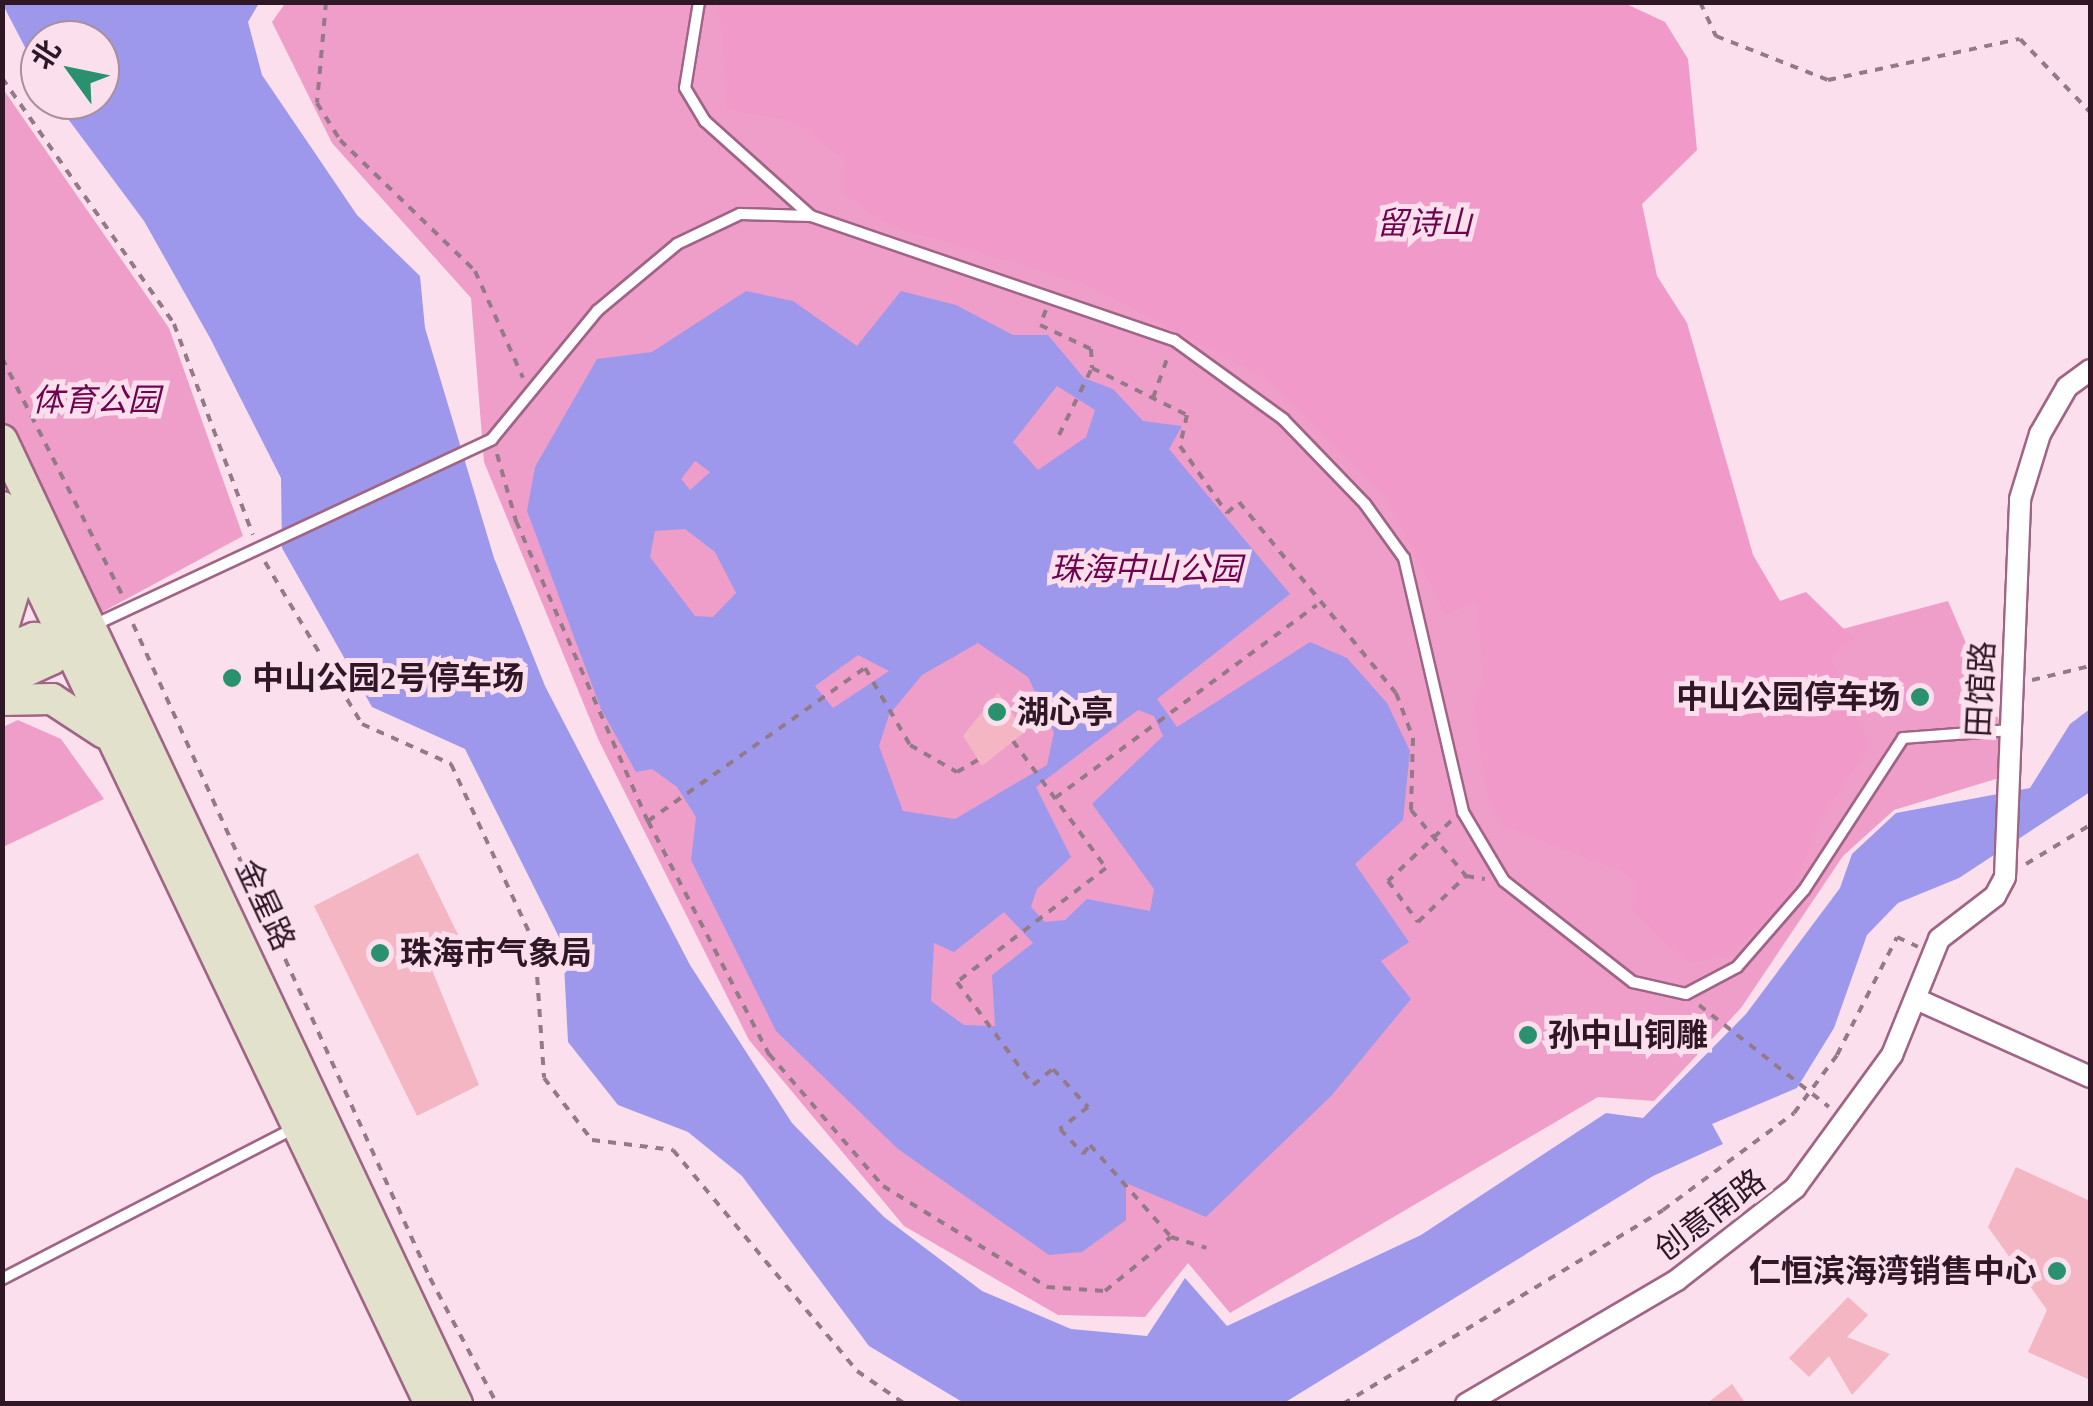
<!DOCTYPE html>
<html>
<head>
<meta charset="utf-8">
<style>
  body { margin:0 }
  #map { position:relative; width:2093px; height:1406px; overflow:hidden; background:#fbdfed; font-family:"Times New Roman","Noto Sans SC",serif }
  div>[style] { position:absolute }
  [style*='--x'] { left:calc(var(--x)*1px); top:calc(var(--y)*1px); width:calc(var(--w)*1px); rotate:calc(var(--a)*1deg) }
  .green>* { inset:0; background:#ee9ec9 }
  .forest>* { inset:0; background:#f199c9 }
  .water>* { inset:0; background:#9e98ec }
  .building>* { inset:0; background:#f4b6c2 }
  .path>* { height:4px; margin-top:-2px; transform-origin:0; background:repeating-linear-gradient(90deg,#947a88 0 8px,transparent 0 16px) }
  .roads { filter:drop-shadow(2px 0 #a06485) drop-shadow(-2px 0 #a06485) drop-shadow(0 2px #a06485) drop-shadow(0 -2px #a06485) }
  .lane>* { height:10px; margin:-5px; padding:0 5px; transform-origin:5px; border-radius:5px; background:#fff }
  .street>* { height:20px; margin:-10px; padding:0 10px; transform-origin:10px; border-radius:10px; background:#fff }
  .secondary>* { height:30px; margin:-15px; padding:0 15px; transform-origin:15px; border-radius:15px; background:#e2e1cb }
  .dots>* { width:28px; height:28px; translate:-50% -50%; box-sizing:border-box; border:5px solid #fbdfed; border-radius:50% }
  span { translate:-50% -50%; white-space:nowrap; text-align:center; line-height:1.15; -webkit-text-stroke:10px #fbdfed; paint-order:stroke }
  .park-label { font-size:32px; color:#6f034e; font-style:italic }
  .poi-label { font-size:32px; color:#2f1725; font-weight:700 }
  .left { translate:0 -50%; text-align:left }
  .right { translate:-100% -50%; text-align:right }
  .street-label { font-size:32px; color:#2f1725 }
  .frame { position:absolute; inset:0; border:5px solid #2f1725; pointer-events:none }
  .north { position:absolute; left:20px; top:20px; width:100px; height:100px; box-sizing:border-box; background:#fbdfed; border:2px solid #a98f9d; border-radius:50%; rotate:303deg; font-size:28px; font-weight:700; line-height:40px; text-align:center; color:#2f1725 }
  .north::after { content:''; display:block; margin:auto; width:35px; height:45px; background:#2a916f; clip-path:polygon(50% 0,100% 100%,50% 72%,0 100%) }
</style>
</head>
<body>
<div id="map">
  <div class="green">
    <i style="clip-path:polygon(286px 2px,1607px 3px,1613px 213px,1782px 645px,1948px 601px,1999px 720px,1999px 778px,1894px 810px,1843px 856px,1741px 1008px,1654px 1101px,1598px 1097px,1230px 1313px,1188px 1263px,1145px 1317px,1058px 1315px,904px 1226px,749px 1040px,599px 741px,484px 462px,471px 298px,332px 143px,272px 22px)"></i>
    <i style="clip-path:polygon(3px 89px,169px 328px,243px 536px,95px 616px,3px 422px)"></i>
    <i style="clip-path:polygon(18px 720px,61px 739px,104px 799px,3px 847px,3px 727px)"></i>
  </div>
  <div class="forest">
    <i style="clip-path:polygon(719px 3px,1622px 2px,1665px 22px,1688px 59px,1697px 150px,1642px 204px,1657px 276px,1687px 323px,1753px 555px,1780px 601px,1806px 592px,1854px 639px,1830px 658px,1870px 746px,1825px 812px,1790px 895px,1729px 956px,1687px 963px,1631px 908px,1638px 893px,1628px 874px,1501px 825px,1488px 802px,1473px 702px,1483px 683px,1477px 601px,1446px 615px,1385px 497px,1267px 379px,1087px 285px,889px 225px,843px 194px,845px 160px,795px 122px,727px 109px)"></i>
  </div>
  <div class="water">
    <i style="clip-path:polygon(2px 3px,259px 3px,248px 22px,262px 75px,357px 215px,420px 276px,425px 328px,494px 558px,545px 686px,690px 965px,792px 1123px,884px 1217px,982px 1291px,1071px 1329px,1147px 1336px,1185px 1278px,1227px 1326px,1421px 1235px,1606px 1113px,1643px 1118px,1746px 1014px,1840px 888px,1852px 854px,1896px 813px,2030px 788px,2070px 724px,2090px 709px,2090px 792px,1959px 878px,1898px 903px,1867px 935px,1834px 1028px,1797px 1088px,1712px 1124px,1723px 1144px,1653px 1176px,1284px 1403px,964px 1403px,869px 1346px,742px 1176px,688px 1132px,618px 1105px,568px 1042px,563px 945px,465px 749px,372px 707px,282px 548px,281px 478px,210px 338px,144px 221px,54px 100px,100px 100px,100px 40px,40px 40px,40px 76px)"></i>
    <i style="clip-path:polygon(evenodd,746px 291px,793px 301px,857px 346px,901px 291px,956px 305px,1013px 335px,1048px 335px,1084px 378px,1113px 389px,1143px 421px,1182px 426px,1169px 449px,1290px 594px,1157px 699px,1177px 727px,1310px 642px,1347px 658px,1387px 703px,1410px 751px,1403px 820px,1355px 864px,1409px 942px,1381px 961px,1411px 999px,1332px 1095px,1206px 1217px,1126px 1183px,1126px 1220px,1082px 1252px,1049px 1255px,898px 1149px,776px 1031px,691px 860px,696px 817px,677px 787px,652px 769px,636px 772px,601px 709px,527px 511px,535px 467px,597px 359px,652px 352px,746px 291px,1057px 386px,1095px 410px,1086px 437px,1038px 470px,1013px 442px,1057px 386px,746px 291px,695px 461px,710px 472px,690px 490px,681px 479px,695px 461px,746px 291px,685px 529px,715px 552px,736px 593px,713px 617px,695px 616px,650px 557px,655px 531px,685px 529px,746px 291px,978px 643px,1028px 677px,1054px 732px,1047px 765px,955px 819px,903px 811px,879px 746px,889px 715px,922px 675px,978px 643px,746px 291px,858px 655px,889px 671px,833px 708px,815px 686px,858px 655px,746px 291px,1138px 710px,1154px 716px,1163px 736px,1092px 804px,1154px 889px,1150px 911px,1087px 899px,1065px 920px,1045px 922px,1031px 907px,1037px 889px,1071px 857px,1036px 787px,1138px 710px,746px 291px,1004px 912px,1033px 943px,992px 975px,995px 1026px,964px 1025px,931px 1001px,934px 943px,954px 952px,1004px 912px)"></i>
  </div>
  <div class="building">
    <i style="clip-path:polygon(998px 692px,1025px 732px,982px 766px,963px 736px)"></i>
    <i style="clip-path:polygon(418px 853px,467px 953px,432px 970px,479px 1085px,417px 1116px,314px 906px)"></i>
    <i style="clip-path:polygon(2016px 1167px,2090px 1201px,2090px 1380px,2028px 1352px,2047px 1310px,1988px 1227px)"></i>
    <i style="clip-path:polygon(1848px 1297px,1868px 1315px,1847px 1337px,1890px 1354px,1852px 1395px,1829px 1356px,1809px 1377px,1789px 1358px)"></i>
    <i style="clip-path:polygon(1732px 1384px,1746px 1404px,1706px 1404px)"></i>
  </div>
  <div class="path">
    <i style="--x:326;--y:2;--w:101;--a:95.1"></i>
    <i style="--x:317;--y:103;--w:44;--a:58.1"></i>
    <i style="--x:340;--y:140;--w:188;--a:44.1"></i>
    <i style="--x:475;--y:271;--w:117;--a:65.8"></i>
    <i style="--x:1700;--y:2;--w:38;--a:65"></i>
    <i style="--x:1716;--y:36;--w:120;--a:21.4"></i>
    <i style="--x:1828;--y:80;--w:196;--a:-12.1"></i>
    <i style="--x:2020;--y:39;--w:101;--a:46.2"></i>
    <i style="--x:2;--y:78;--w:300;--a:55"></i>
    <i style="--x:174;--y:324;--w:225;--a:69.5"></i>
    <i style="--x:1046;--y:310;--w:16;--a:112"></i>
    <i style="--x:1040;--y:325;--w:56;--a:25.2"></i>
    <i style="--x:1091;--y:349;--w:19;--a:87"></i>
    <i style="--x:1092;--y:368;--w:106;--a:26.3"></i>
    <i style="--x:1187;--y:415;--w:32;--a:103"></i>
    <i style="--x:1180;--y:446;--w:82;--a:55"></i>
    <i style="--x:1227;--y:513;--w:16;--a:-43"></i>
    <i style="--x:1239;--y:502;--w:247;--a:50.6"></i>
    <i style="--x:1396;--y:693;--w:48;--a:69.3"></i>
    <i style="--x:1413;--y:738;--w:72;--a:91.6"></i>
    <i style="--x:1411;--y:810;--w:86;--a:50.2"></i>
    <i style="--x:1466;--y:876;--w:19;--a:9"></i>
    <i style="--x:2;--y:358;--w:268;--a:63.1"></i>
    <i style="--x:1153;--y:398;--w:45;--a:-70.3"></i>
    <i style="--x:1059;--y:435;--w:75;--a:-63.8"></i>
    <i style="--x:497;--y:454;--w:70;--a:74.2"></i>
    <i style="--x:516;--y:521;--w:328;--a:66.3"></i>
    <i style="--x:648;--y:821;--w:263;--a:62.6"></i>
    <i style="--x:769;--y:1054;--w:174;--a:49.2"></i>
    <i style="--x:883;--y:1186;--w:193;--a:31.6"></i>
    <i style="--x:1047;--y:1287;--w:58;--a:3.9"></i>
    <i style="--x:1105;--y:1291;--w:85;--a:-39.3"></i>
    <i style="--x:265;--y:562;--w:189;--a:59.1"></i>
    <i style="--x:362;--y:724;--w:98;--a:24.2"></i>
    <i style="--x:451;--y:764;--w:200;--a:65.1"></i>
    <i style="--x:535;--y:945;--w:133;--a:86.1"></i>
    <i style="--x:544;--y:1078;--w:78;--a:52.3"></i>
    <i style="--x:592;--y:1140;--w:82;--a:7"></i>
    <i style="--x:673;--y:1150;--w:288;--a:50.2"></i>
    <i style="--x:857;--y:1371;--w:58;--a:34.5"></i>
    <i style="--x:133;--y:624;--w:718;--a:65.58"></i>
    <i style="--x:430;--y:1278;--w:143;--a:62"></i>
    <i style="--x:2032;--y:680;--w:60;--a:-13.6"></i>
    <i style="--x:1013;--y:741;--w:157;--a:53.8"></i>
    <i style="--x:1106;--y:868;--w:188;--a:142.6"></i>
    <i style="--x:957;--y:982;--w:128;--a:53.6"></i>
    <i style="--x:1033;--y:1085;--w:26;--a:-39"></i>
    <i style="--x:1053;--y:1069;--w:52;--a:47.4"></i>
    <i style="--x:1088;--y:1107;--w:36;--a:142"></i>
    <i style="--x:1060;--y:1129;--w:34;--a:47"></i>
    <i style="--x:1083;--y:1154;--w:11;--a:-52"></i>
    <i style="--x:1090;--y:1145;--w:123;--a:48.6"></i>
    <i style="--x:1171;--y:1237;--w:37;--a:17"></i>
    <i style="--x:1055;--y:798;--w:325;--a:-36.4"></i>
    <i style="--x:648;--y:821;--w:266;--a:-35.2"></i>
    <i style="--x:865;--y:668;--w:89;--a:59.7"></i>
    <i style="--x:910;--y:745;--w:54;--a:29.9"></i>
    <i style="--x:957;--y:772;--w:24;--a:-30"></i>
    <i style="--x:1451;--y:821;--w:87;--a:136.4"></i>
    <i style="--x:1388;--y:881;--w:51;--a:53.8"></i>
    <i style="--x:1418;--y:922;--w:66;--a:-43.8"></i>
    <i style="--x:2026;--y:864;--w:75;--a:-31.4"></i>
    <i style="--x:1699;--y:1005;--w:165;--a:38.1"></i>
    <i style="--x:1343;--y:1404;--w:374;--a:-31.2"></i>
    <i style="--x:1663;--y:1210;--w:163;--a:-36.5"></i>
    <i style="--x:1794;--y:1113;--w:72;--a:-53.4"></i>
    <i style="--x:1837;--y:1055;--w:132;--a:-63"></i>
    <i style="--x:1897;--y:937;--w:23;--a:25"></i>
  </div>
  <div class="roads">
    <div class="lane">
      <i style="--x:699;--y:2;--w:87;--a:99.2"></i>
      <i style="--x:685;--y:88;--w:39;--a:59"></i>
      <i style="--x:705;--y:121;--w:142;--a:41.9"></i>
      <i style="--x:811;--y:216;--w:384;--a:18.9"></i>
      <i style="--x:1174;--y:340;--w:135;--a:35.9"></i>
      <i style="--x:1283;--y:419;--w:118;--a:46"></i>
      <i style="--x:1365;--y:504;--w:67;--a:54.2"></i>
      <i style="--x:1404;--y:558;--w:261;--a:76.9"></i>
      <i style="--x:1463;--y:812;--w:80;--a:59.3"></i>
      <i style="--x:1504;--y:881;--w:164;--a:38.1"></i>
      <i style="--x:1633;--y:982;--w:54;--a:12.8"></i>
      <i style="--x:1686;--y:994;--w:58;--a:-27.9"></i>
      <i style="--x:1737;--y:967;--w:102;--a:-49"></i>
      <i style="--x:1804;--y:890;--w:181;--a:-56.9"></i>
      <i style="--x:1903;--y:738;--w:106;--a:-4.3"></i>
      <i style="--x:94;--y:625;--w:439;--a:-25"></i>
      <i style="--x:492;--y:439;--w:166;--a:-50.6"></i>
      <i style="--x:597;--y:311;--w:104;--a:-39.9"></i>
      <i style="--x:677;--y:244;--w:70;--a:-25.5"></i>
      <i style="--x:740;--y:214;--w:71;--a:1.6"></i>
      <i style="--x:2;--y:1279;--w:330;--a:-27.3"></i>
    </div>
    <div class="street">
      <i style="--x:1916;--y:999;--w:191;--a:24.1"></i>
      <i style="--x:1466;--y:1404;--w:245;--a:-30.4"></i>
      <i style="--x:1677;--y:1280;--w:150;--a:-37.9"></i>
      <i style="--x:1795;--y:1188;--w:165;--a:-53.9"></i>
      <i style="--x:1892;--y:1055;--w:125;--a:-67.9"></i>
      <i style="--x:1939;--y:939;--w:71;--a:-37.5"></i>
      <i style="--x:1995;--y:896;--w:21;--a:-62"></i>
      <i style="--x:2005;--y:877;--w:378;--a:-87.7"></i>
      <i style="--x:2020;--y:499;--w:68;--a:-72.9"></i>
      <i style="--x:2040;--y:434;--w:54;--a:-60.1"></i>
      <i style="--x:2067;--y:387;--w:29;--a:-36"></i>
    </div>
    <div class="secondary">
      <i style="--x:2;--y:440;--w:1066;--a:64.73"></i>
      <i style="--x:2;--y:507;--w:994;--a:64.49"></i>
      <i style="--x:2;--y:631;--w:45;--a:-73.2"></i>
      <i style="--x:15;--y:588;--w:43;--a:-99.5"></i>
      <i style="--x:2;--y:651;--w:35;--a:-22"></i>
      <i style="--x:34;--y:638;--w:31;--a:4"></i>
      <i style="--x:2;--y:682;--w:55;--a:-24.7"></i>
      <i style="--x:52;--y:659;--w:37;--a:-45"></i>
      <i style="--x:2;--y:700;--w:50;--a:-1.1"></i>
      <i style="--x:52;--y:699;--w:62;--a:33.2"></i>
    </div>
  </div>
  <div class="dots">
    <i style="left:232px;top:678px;background:#2a916f"></i>
    <i style="left:1920px;top:697px;background:#2a916f"></i>
    <i style="left:997px;top:712px;background:#2a916f"></i>
    <i style="left:380px;top:953px;background:#2a916f"></i>
    <i style="left:1528px;top:1035px;background:#2a916f"></i>
    <i style="left:2057px;top:1271px;background:#2a916f"></i>
  </div>
  <div class="park-label">
    <span style="left:1424px;top:223px">留诗山</span>
    <span style="left:96px;top:400px">体育公园</span>
    <span style="left:1146px;top:569px">珠海中山公园</span>
  </div>
  <div class="poi-label">
    <span class="left" style="left:252px;top:678px">中山公园2号停车场</span>
    <span class="right" style="left:1900px;top:697px">中山公园停车场</span>
    <span class="left" style="left:1017px;top:712px">湖心亭</span>
    <span class="left" style="left:400px;top:953px">珠海市气象局</span>
    <span class="left" style="left:1548px;top:1035px">孙中山铜雕</span>
    <span class="right" style="left:2037px;top:1271px">仁恒滨海湾销售中心</span>
  </div>
  <div class="street-label">
    <span style="left:1981px;top:689px;rotate:-87deg">田馆路</span>
    <span style="left:265px;top:905px;rotate:65deg">金星路</span>
    <span style="left:1710px;top:1215px;rotate:-37deg">创意南路</span>
  </div>
  <div class="frame"></div>
  <div class="north">北</div>
</div>
</body>
</html>
